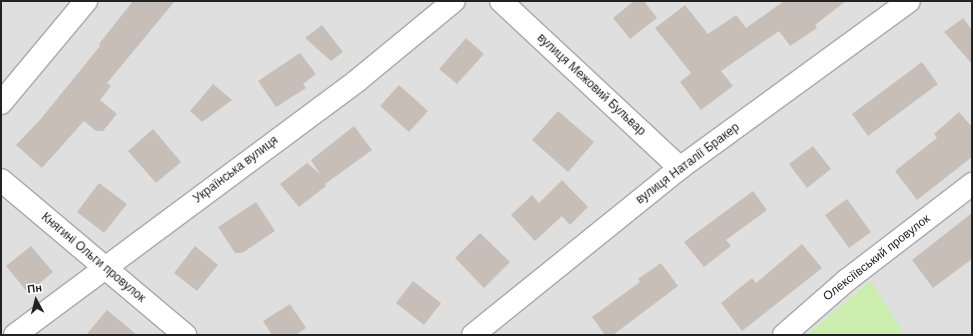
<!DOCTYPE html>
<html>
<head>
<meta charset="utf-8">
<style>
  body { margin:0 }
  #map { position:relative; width:973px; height:336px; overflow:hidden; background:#f2efe9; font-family:Helvetica,sans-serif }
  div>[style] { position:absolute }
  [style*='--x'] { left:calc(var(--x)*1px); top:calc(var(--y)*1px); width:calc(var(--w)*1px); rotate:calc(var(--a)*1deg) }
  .residential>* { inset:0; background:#e0dfdf }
  .grass>* { inset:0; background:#cbedae }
  .building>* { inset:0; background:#c7bfb7 }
  .roads { filter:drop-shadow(1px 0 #a9a9a9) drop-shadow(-1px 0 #a9a9a9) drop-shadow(0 1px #a9a9a9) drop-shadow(0 -1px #a9a9a9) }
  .street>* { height:22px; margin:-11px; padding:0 11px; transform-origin:11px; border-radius:11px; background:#fff }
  span { translate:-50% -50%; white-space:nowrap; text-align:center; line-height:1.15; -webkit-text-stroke:4px #fff; paint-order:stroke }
  .street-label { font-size:12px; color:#222 }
  .frame { position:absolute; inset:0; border:2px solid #222; pointer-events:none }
  .north { position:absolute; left:16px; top:280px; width:40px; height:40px; -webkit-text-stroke:3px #fff; paint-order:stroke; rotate:353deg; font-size:11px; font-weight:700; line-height:16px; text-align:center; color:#222 }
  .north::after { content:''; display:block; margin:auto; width:14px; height:18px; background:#222; clip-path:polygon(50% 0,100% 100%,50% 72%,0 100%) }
</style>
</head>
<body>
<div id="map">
  <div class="residential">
    <i style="clip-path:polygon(1px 1px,972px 1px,972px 335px,905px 335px,871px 282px,807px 335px,1px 335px)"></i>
  </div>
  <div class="grass">
    <i style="clip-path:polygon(871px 281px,905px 335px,807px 335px)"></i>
  </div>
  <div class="building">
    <i style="clip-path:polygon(133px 1px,175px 1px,107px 83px,111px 86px,100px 100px,117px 114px,103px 131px,96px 131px,84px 121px,42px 168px,16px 145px,39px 121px,100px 46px,99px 44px)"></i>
    <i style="clip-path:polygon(634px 1px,644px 1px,657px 18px,630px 39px,613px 18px)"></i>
    <i style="clip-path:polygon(784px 1px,846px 1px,815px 25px,817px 28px,790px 46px,779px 31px,721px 71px,733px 86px,701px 110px,680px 82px,691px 73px,655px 28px,685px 5px,708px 34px,736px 15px,746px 28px)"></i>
    <i style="clip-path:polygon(963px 18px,972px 30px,972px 64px,944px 32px)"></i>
    <i style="clip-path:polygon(322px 25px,343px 52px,331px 61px,305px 38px)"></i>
    <i style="clip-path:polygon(466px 38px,484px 54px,457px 84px,439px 69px)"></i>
    <i style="clip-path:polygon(300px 53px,316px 74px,303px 84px,306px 88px,276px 107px,258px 81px)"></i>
    <i style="clip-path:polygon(922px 62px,938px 84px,868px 136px,852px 114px)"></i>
    <i style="clip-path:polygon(213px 84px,232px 100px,202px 122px,190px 111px)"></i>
    <i style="clip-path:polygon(399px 85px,428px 111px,409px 132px,380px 106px)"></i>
    <i style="clip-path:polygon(558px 111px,594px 142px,568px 172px,532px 140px)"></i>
    <i style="clip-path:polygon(959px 112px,972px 127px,972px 157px,917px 200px,895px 171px,937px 138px,934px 134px)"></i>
    <i style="clip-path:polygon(354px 126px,372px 150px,325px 184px,326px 186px,299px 207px,280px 184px,307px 163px,320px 174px,311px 160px)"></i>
    <i style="clip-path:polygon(153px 129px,181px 162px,156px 183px,128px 151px)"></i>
    <i style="clip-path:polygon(813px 146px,831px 169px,807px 188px,789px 164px)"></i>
    <i style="clip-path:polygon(562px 180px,588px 207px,570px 225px,562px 216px,535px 241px,511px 215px,532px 195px,539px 203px)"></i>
    <i style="clip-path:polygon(99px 183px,127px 204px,104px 233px,77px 212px)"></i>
    <i style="clip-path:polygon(753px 191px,767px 210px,726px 240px,731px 246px,704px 267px,684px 242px)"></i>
    <i style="clip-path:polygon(847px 199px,871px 232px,849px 248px,825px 215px)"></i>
    <i style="clip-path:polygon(256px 202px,275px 231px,242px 253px,235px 253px,218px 227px)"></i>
    <i style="clip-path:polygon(972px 213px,972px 259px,933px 288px,912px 260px)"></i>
    <i style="clip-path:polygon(480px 233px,510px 262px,484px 288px,455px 258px)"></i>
    <i style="clip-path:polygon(802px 244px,822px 268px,742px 331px,721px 303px,752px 278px,756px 283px)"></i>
    <i style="clip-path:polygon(31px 246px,53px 272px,28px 293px,6px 266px)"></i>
    <i style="clip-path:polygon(195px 246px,218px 265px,197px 291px,174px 273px)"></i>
    <i style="clip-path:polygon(661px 263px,678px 286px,613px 335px,605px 335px,592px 317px,640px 282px,638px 279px)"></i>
    <i style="clip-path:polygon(413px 281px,441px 303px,424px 325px,396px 303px)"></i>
    <i style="clip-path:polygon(290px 304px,306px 328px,295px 335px,272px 335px,263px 321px)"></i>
    <i style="clip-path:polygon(107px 310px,137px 335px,86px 335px)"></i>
  </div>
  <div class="roads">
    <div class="street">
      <i style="--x:501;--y:1;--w:245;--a:43"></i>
      <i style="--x:1;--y:103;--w:133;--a:-50.2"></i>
      <i style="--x:1;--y:180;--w:241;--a:40.1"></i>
      <i style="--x:15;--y:335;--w:427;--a:-36.6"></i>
      <i style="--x:358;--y:80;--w:124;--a:-39.5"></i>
      <i style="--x:473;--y:335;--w:266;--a:-38.9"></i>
      <i style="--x:680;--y:168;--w:283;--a:-36.1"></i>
      <i style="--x:784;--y:335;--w:84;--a:-41.1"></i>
      <i style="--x:847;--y:280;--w:158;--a:-37.5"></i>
    </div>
  </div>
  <div class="street-label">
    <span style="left:591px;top:85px;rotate:43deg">вулиця Межовий Бульвар</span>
    <span style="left:688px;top:164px;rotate:-37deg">вулиця Наталії Бракер</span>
    <span style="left:236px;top:170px;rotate:-37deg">Українська вулиця</span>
    <span style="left:93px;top:258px;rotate:40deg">Княгині Ольги провулок</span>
    <span style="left:877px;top:258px;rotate:-38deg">Олексіївський провулок</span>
  </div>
  <div class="frame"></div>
  <div class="north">Пн</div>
</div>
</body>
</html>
